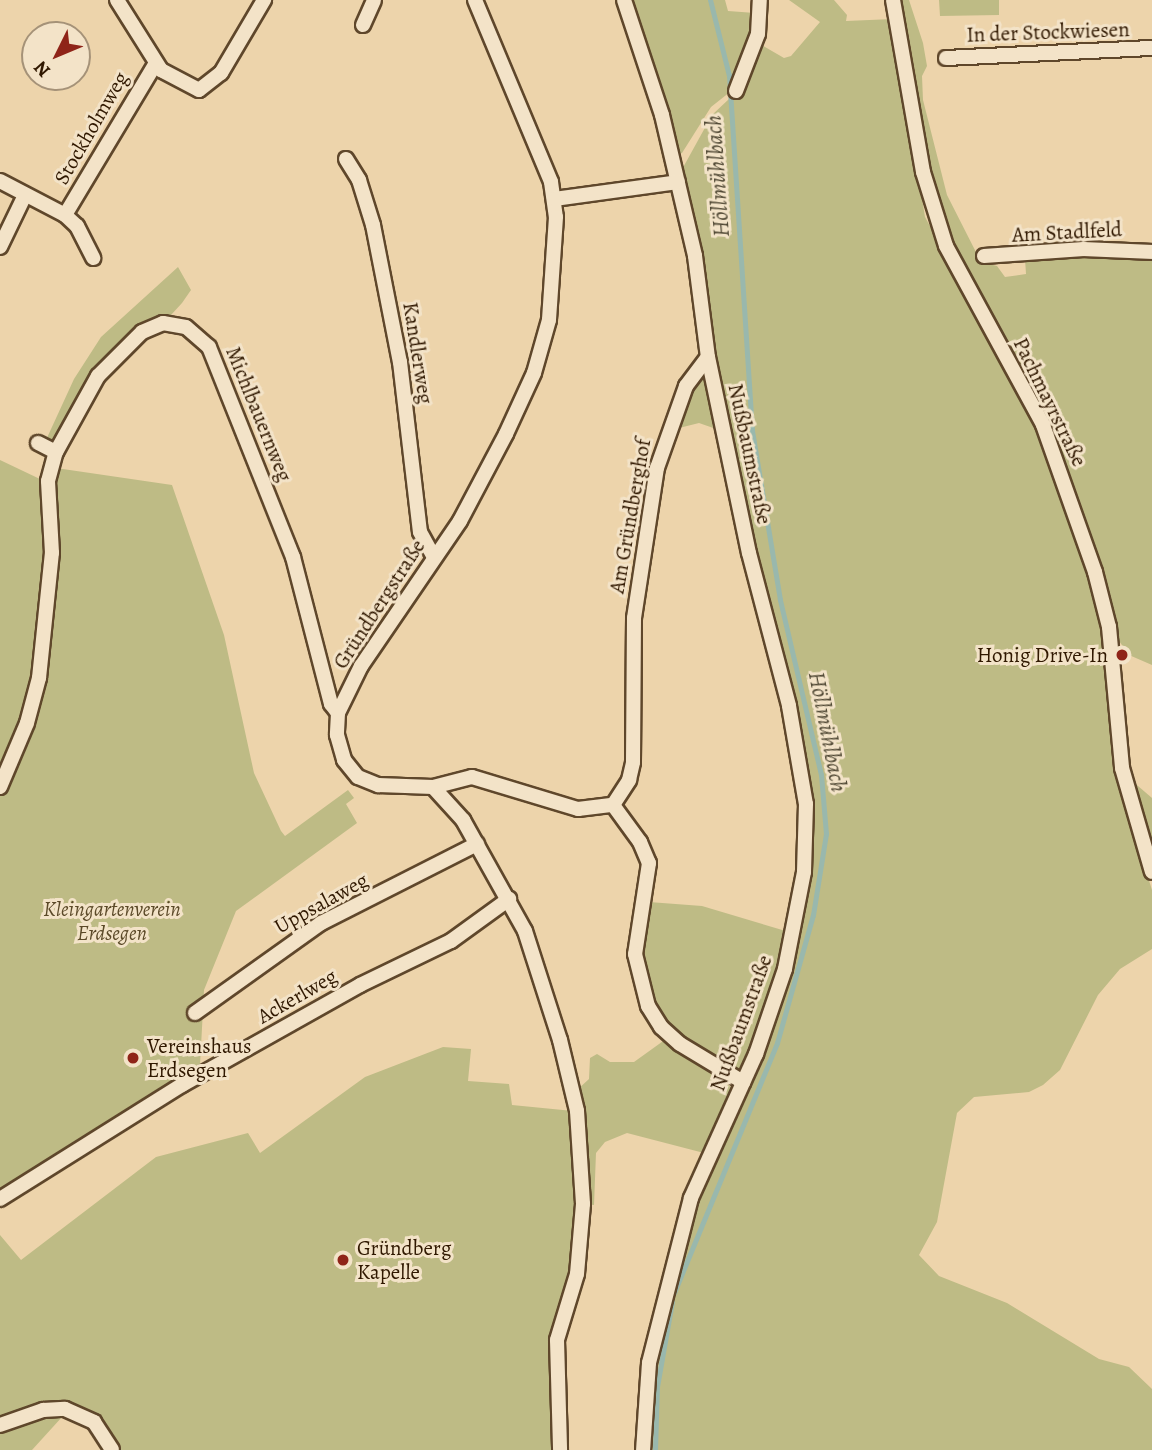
<!DOCTYPE html>
<html>
<head>
<meta charset="utf-8">
<style>
  body { margin:0 }
  #map { position:relative; width:1152px; height:1450px; overflow:hidden; background:#edd4ab; font-family:Alegreya,serif }
  div>[style] { position:absolute }
  [style*='--x'] { left:calc(var(--x)*1px); top:calc(var(--y)*1px); width:calc(var(--w)*1px); rotate:calc(var(--a)*1deg) }
  .green>* { inset:0; background:#bebb85 }
  .stream>* { height:4.5px; margin:-2.25px; padding:0 2.25px; transform-origin:2.25px; border-radius:2.25px; background:#99b8ad }
  .roads { filter:drop-shadow(2px 0 #5f472b) drop-shadow(-2px 0 #5f472b) drop-shadow(0 2px #5f472b) drop-shadow(0 -2px #5f472b) }
  .minor>* { height:14px; margin:-7px; padding:0 7px; transform-origin:7px; border-radius:7px; background:#f3e3c8 }
  .dots>* { width:19px; height:19px; translate:-50% -50%; box-sizing:border-box; border:4px solid #f3e3c8; border-radius:50% }
  span { translate:-50% -50%; white-space:nowrap; text-align:center; line-height:1.15; -webkit-text-stroke:6px #f3e3c8; paint-order:stroke }
  .street-label { font-size:21px; color:#301800 }
  .poi-label { font-size:21px; color:#301800 }
  .right { translate:-100% -50%; text-align:right }
  .left { translate:0 -50%; text-align:left }
  .park-label { font-size:21px; color:#5b4928; font-style:italic }
  .water-label { font-size:23px; color:#504834; font-style:italic }
  .north { position:absolute; left:21px; top:21px; width:70px; height:70px; box-sizing:border-box; background:#f3e3c8; border:2px solid #a59278; border-radius:50%; rotate:227deg; font-size:19px; font-weight:700; line-height:28px; text-align:center; color:#301800 }
  .north::after { content:''; display:block; margin:auto; width:24px; height:32px; background:#8f2418; clip-path:polygon(50% 0,100% 100%,50% 72%,0 100%) }
</style>
</head>
<body>
<div id="map">
  <div class="green">
    <i style="clip-path:polygon(629px 0,725px 0,728px 11px,755px 13px,735px 88px,711px 107px,682px 153px,677px 154px)"></i>
    <i style="clip-path:polygon(789px 0,834px 0,847px 15px,846px 21px,893px 19px,925px 217px,966px 291px,976px 283px,950px 236px,933px 189px,899px 0,909px 0,923px 43px,927px 66px,922px 76px,923px 100px,947px 195px,981px 262px,997px 266px,1005px 277px,1026px 274px,1025px 259px,1035px 255px,1152px 256px,1152px 665px,1129px 655px,1117px 638px,1104px 639px,1121px 791px,1152px 890px,1152px 949px,1120px 969px,1098px 995px,1060px 1070px,1043px 1085px,1029px 1092px,974px 1097px,957px 1113px,937px 1222px,919px 1255px,939px 1276px,1007px 1303px,1099px 1359px,1129px 1367px,1152px 1389px,1152px 1450px,648px 1450px,652px 1376px,686px 1226px,745px 1090px,806px 887px,812px 839px,812px 820px,753px 555px,680px 173px,712px 115px,747px 82px,760px 44px,784px 58px,791px 56px,820px 22px)"></i>
    <i style="clip-path:polygon(939px 0,999px 0,999px 15px,940px 16px)"></i>
    <i style="clip-path:polygon(178px 267px,191px 290px,182px 303px,171px 315px,152px 320px,124px 339px,83px 386px,53px 441px,46px 440px,74px 379px,101px 337px)"></i>
    <i style="clip-path:polygon(703px 374px,719px 430px,699px 423px,679px 428px,694px 380px)"></i>
    <i style="clip-path:polygon(0 460px,42px 480px,49px 548px,36px 681px,0 780px)"></i>
    <i style="clip-path:polygon(56px 468px,172px 485px,224px 635px,254px 773px,281px 831px,285px 836px,348px 790px,354px 798px,346px 804px,357px 823px,236px 911px,204px 990px,200px 1066px,203px 1071px,0 1194px,0 794px,34px 711px)"></i>
    <i style="clip-path:polygon(1131px 780px,1152px 798px,1152px 856px)"></i>
    <i style="clip-path:polygon(649px 902px,702px 906px,789px 932px,745px 1066px,731px 1071px,676px 1036px,652px 1007px,638px 954px)"></i>
    <i style="clip-path:polygon(666px 1039px,735px 1090px,704px 1153px,627px 1133px,605px 1142px,596px 1153px,594px 1205px,586px 1204px,577px 1090px,589px 1079px,590px 1058px,597px 1054px,610px 1062px,634px 1062px)"></i>
    <i style="clip-path:polygon(443px 1047px,471px 1049px,468px 1081px,509px 1084px,512px 1105px,573px 1111px,579px 1193px,573px 1272px,558px 1318px,555px 1450px,116px 1450px,72px 1406px,32px 1450px,0 1450px,0 1235px,21px 1260px,156px 1157px,248px 1133px,260px 1153px,365px 1077px)"></i>
  </div>
  <div class="stream">
    <i style="--x:674;--y:1293;--w:270;--a:-67.6"></i>
    <i style="--x:777;--y:1043;--w:133;--a:-74.3"></i>
    <i style="--x:813;--y:915;--w:82;--a:-80.9"></i>
    <i style="--x:826;--y:834;--w:59;--a:-94.8"></i>
    <i style="--x:821;--y:775;--w:180;--a:-103.2"></i>
    <i style="--x:780;--y:600;--w:171;--a:-99.4"></i>
    <i style="--x:752;--y:431;--w:356;--a:-93.7"></i>
    <i style="--x:729;--y:76;--w:78;--a:-104"></i>
    <i style="--x:655;--y:1450;--w:63;--a:-88.2"></i>
    <i style="--x:657;--y:1387;--w:86;--a:-80"></i>
  </div>
  <div class="roads">
    <div class="minor">
      <i style="--x:117;--y:0;--w:83;--a:57.8"></i>
      <i style="--x:161;--y:70;--w:43;--a:27.8"></i>
      <i style="--x:199;--y:90;--w:28;--a:-38"></i>
      <i style="--x:221;--y:73;--w:85;--a:-59.5"></i>
      <i style="--x:475;--y:0;--w:197;--a:67.3"></i>
      <i style="--x:551;--y:182;--w:35;--a:82"></i>
      <i style="--x:556;--y:217;--w:103;--a:93.9"></i>
      <i style="--x:549;--y:320;--w:55;--a:105.8"></i>
      <i style="--x:534;--y:373;--w:67;--a:114.7"></i>
      <i style="--x:506;--y:434;--w:98;--a:117.9"></i>
      <i style="--x:460;--y:521;--w:176;--a:124.3"></i>
      <i style="--x:361;--y:666;--w:52;--a:116.1"></i>
      <i style="--x:338;--y:713;--w:22;--a:93"></i>
      <i style="--x:337;--y:735;--w:26;--a:74"></i>
      <i style="--x:344;--y:760;--w:22;--a:51"></i>
      <i style="--x:358;--y:777;--w:22;--a:22"></i>
      <i style="--x:378;--y:785;--w:55;--a:2.1"></i>
      <i style="--x:433;--y:787;--w:45;--a:47.7"></i>
      <i style="--x:463;--y:820;--w:127;--a:60.8"></i>
      <i style="--x:525;--y:931;--w:114;--a:72.2"></i>
      <i style="--x:560;--y:1040;--w:73;--a:76.5"></i>
      <i style="--x:577;--y:1111;--w:93;--a:86.3"></i>
      <i style="--x:583;--y:1204;--w:70;--a:94.9"></i>
      <i style="--x:577;--y:1274;--w:69;--a:106.9"></i>
      <i style="--x:557;--y:1340;--w:110;--a:88.4"></i>
      <i style="--x:624;--y:0;--w:121;--a:71.7"></i>
      <i style="--x:662;--y:115;--w:145;--a:76.8"></i>
      <i style="--x:695;--y:256;--w:102;--a:82.7"></i>
      <i style="--x:708;--y:357;--w:200;--a:78.2"></i>
      <i style="--x:749;--y:553;--w:158;--a:75.3"></i>
      <i style="--x:789;--y:706;--w:99;--a:80.2"></i>
      <i style="--x:806;--y:804;--w:68;--a:91.7"></i>
      <i style="--x:804;--y:872;--w:99;--a:101.1"></i>
      <i style="--x:785;--y:969;--w:90;--a:108.8"></i>
      <i style="--x:756;--y:1054;--w:158;--a:114.3"></i>
      <i style="--x:691;--y:1198;--w:170;--a:104.3"></i>
      <i style="--x:649;--y:1363;--w:87;--a:93.9"></i>
      <i style="--x:893;--y:0;--w:175;--a:80.1"></i>
      <i style="--x:923;--y:172;--w:77;--a:72.7"></i>
      <i style="--x:946;--y:246;--w:204;--a:61.5"></i>
      <i style="--x:1043;--y:425;--w:156;--a:70.5"></i>
      <i style="--x:1095;--y:572;--w:57;--a:75.7"></i>
      <i style="--x:1109;--y:627;--w:142;--a:84.7"></i>
      <i style="--x:1122;--y:768;--w:108;--a:73.9"></i>
      <i style="--x:363;--y:25;--w:27;--a:-66"></i>
      <i style="--x:946;--y:58;--w:206;--a:-2.8"></i>
      <i style="--x:736;--y:91;--w:61;--a:-68.9"></i>
      <i style="--x:758;--y:34;--w:34;--a:-87"></i>
      <i style="--x:346;--y:159;--w:25;--a:58"></i>
      <i style="--x:359;--y:180;--w:47;--a:72.7"></i>
      <i style="--x:373;--y:225;--w:140;--a:78.9"></i>
      <i style="--x:400;--y:362;--w:171;--a:83.3"></i>
      <i style="--x:420;--y:532;--w:29;--a:61"></i>
      <i style="--x:0;--y:181;--w:73;--a:27.6"></i>
      <i style="--x:65;--y:215;--w:177;--a:-59.1"></i>
      <i style="--x:554;--y:199;--w:125;--a:-7.8"></i>
      <i style="--x:65;--y:215;--w:16;--a:43"></i>
      <i style="--x:77;--y:226;--w:36;--a:63"></i>
      <i style="--x:0;--y:247;--w:58;--a:-64.3"></i>
      <i style="--x:984;--y:256;--w:100;--a:-4"></i>
      <i style="--x:1084;--y:249;--w:68;--a:2.5"></i>
      <i style="--x:38;--y:443;--w:20;--a:27"></i>
      <i style="--x:0;--y:787;--w:69;--a:-67.1"></i>
      <i style="--x:27;--y:723;--w:47;--a:-75.1"></i>
      <i style="--x:39;--y:678;--w:126;--a:-84.1"></i>
      <i style="--x:52;--y:553;--w:72;--a:-93.2"></i>
      <i style="--x:48;--y:481;--w:30;--a:-75"></i>
      <i style="--x:56;--y:452;--w:87;--a:-61.1"></i>
      <i style="--x:98;--y:376;--w:62;--a:-45"></i>
      <i style="--x:142;--y:332;--w:23;--a:-23"></i>
      <i style="--x:163;--y:323;--w:23;--a:10"></i>
      <i style="--x:186;--y:327;--w:30;--a:41"></i>
      <i style="--x:209;--y:347;--w:226;--a:68.2"></i>
      <i style="--x:293;--y:557;--w:152;--a:75.5"></i>
      <i style="--x:331;--y:704;--w:11;--a:52"></i>
      <i style="--x:433;--y:787;--w:40;--a:-14.4"></i>
      <i style="--x:472;--y:777;--w:111;--a:16.8"></i>
      <i style="--x:578;--y:809;--w:35;--a:-7"></i>
      <i style="--x:613;--y:805;--w:46;--a:53.9"></i>
      <i style="--x:640;--y:842;--w:23;--a:67"></i>
      <i style="--x:649;--y:863;--w:92;--a:98.7"></i>
      <i style="--x:635;--y:954;--w:54;--a:76"></i>
      <i style="--x:648;--y:1006;--w:25;--a:58"></i>
      <i style="--x:661;--y:1027;--w:25;--a:42"></i>
      <i style="--x:680;--y:1044;--w:74;--a:31.1"></i>
      <i style="--x:613;--y:805;--w:30;--a:-57"></i>
      <i style="--x:629;--y:780;--w:18;--a:-77"></i>
      <i style="--x:633;--y:762;--w:144;--a:-89.6"></i>
      <i style="--x:634;--y:618;--w:152;--a:-81.3"></i>
      <i style="--x:657;--y:468;--w:87;--a:-70.5"></i>
      <i style="--x:686;--y:386;--w:36;--a:-53"></i>
      <i style="--x:195;--y:1013;--w:155;--a:-35.5"></i>
      <i style="--x:321;--y:923;--w:175;--a:-26.9"></i>
      <i style="--x:0;--y:1199;--w:215;--a:-32.1"></i>
      <i style="--x:182;--y:1085;--w:204;--a:-29.3"></i>
      <i style="--x:360;--y:985;--w:101;--a:-25.8"></i>
      <i style="--x:451;--y:941;--w:72;--a:-35.9"></i>
      <i style="--x:0;--y:1425;--w:46;--a:-19.2"></i>
      <i style="--x:43;--y:1410;--w:22;--a:-3"></i>
      <i style="--x:65;--y:1409;--w:32;--a:24"></i>
      <i style="--x:94;--y:1422;--w:33;--a:57"></i>
    </div>
  </div>
  <div class="dots">
    <i style="left:1122px;top:655px;background:#8f2418"></i>
    <i style="left:133px;top:1058px;background:#8f2418"></i>
    <i style="left:343px;top:1260px;background:#8f2418"></i>
  </div>
  <div class="street-label">
    <span style="left:1048px;top:32px;rotate:-2deg">In der Stockwiesen</span>
    <span style="left:91px;top:128px;rotate:-60deg">Stockholmweg</span>
    <span style="left:1067px;top:232px;rotate:-3deg">Am Stadlfeld</span>
    <span style="left:418px;top:353px;rotate:81deg">Kandlerweg</span>
    <span style="left:1050px;top:402px;rotate:64deg">Pachmayrstraße</span>
    <span style="left:259px;top:414px;rotate:68deg">Michlbauernweg</span>
    <span style="left:750px;top:454px;rotate:78deg">Nußbaumstraße</span>
    <span style="left:630px;top:516px;rotate:-80deg">Am Gründberghof</span>
    <span style="left:379px;top:604px;rotate:-57deg">Gründbergstraße</span>
    <span style="left:321px;top:903px;rotate:-29deg">Uppsalaweg</span>
    <span style="left:297px;top:996px;rotate:-30deg">Ackerlweg</span>
    <span style="left:741px;top:1023px;rotate:-70deg">Nußbaumstraße</span>
  </div>
  <div class="poi-label">
    <span class="right" style="left:1108px;top:655px">Honig Drive-In</span>
    <span class="left" style="left:147px;top:1058px">Vereinshaus<br>Erdsegen</span>
    <span class="left" style="left:357px;top:1260px">Gründberg<br>Kapelle</span>
  </div>
  <div class="park-label">
    <span style="left:112px;top:921px">Kleingartenverein<br>Erdsegen</span>
  </div>
  <div class="water-label">
    <span style="left:718px;top:176px;rotate:-94deg">Höllmühlbach</span>
    <span style="left:827px;top:732px;rotate:79deg">Höllmühlbach</span>
  </div>
  <div class="north">N</div>
</div>
</body>
</html>
